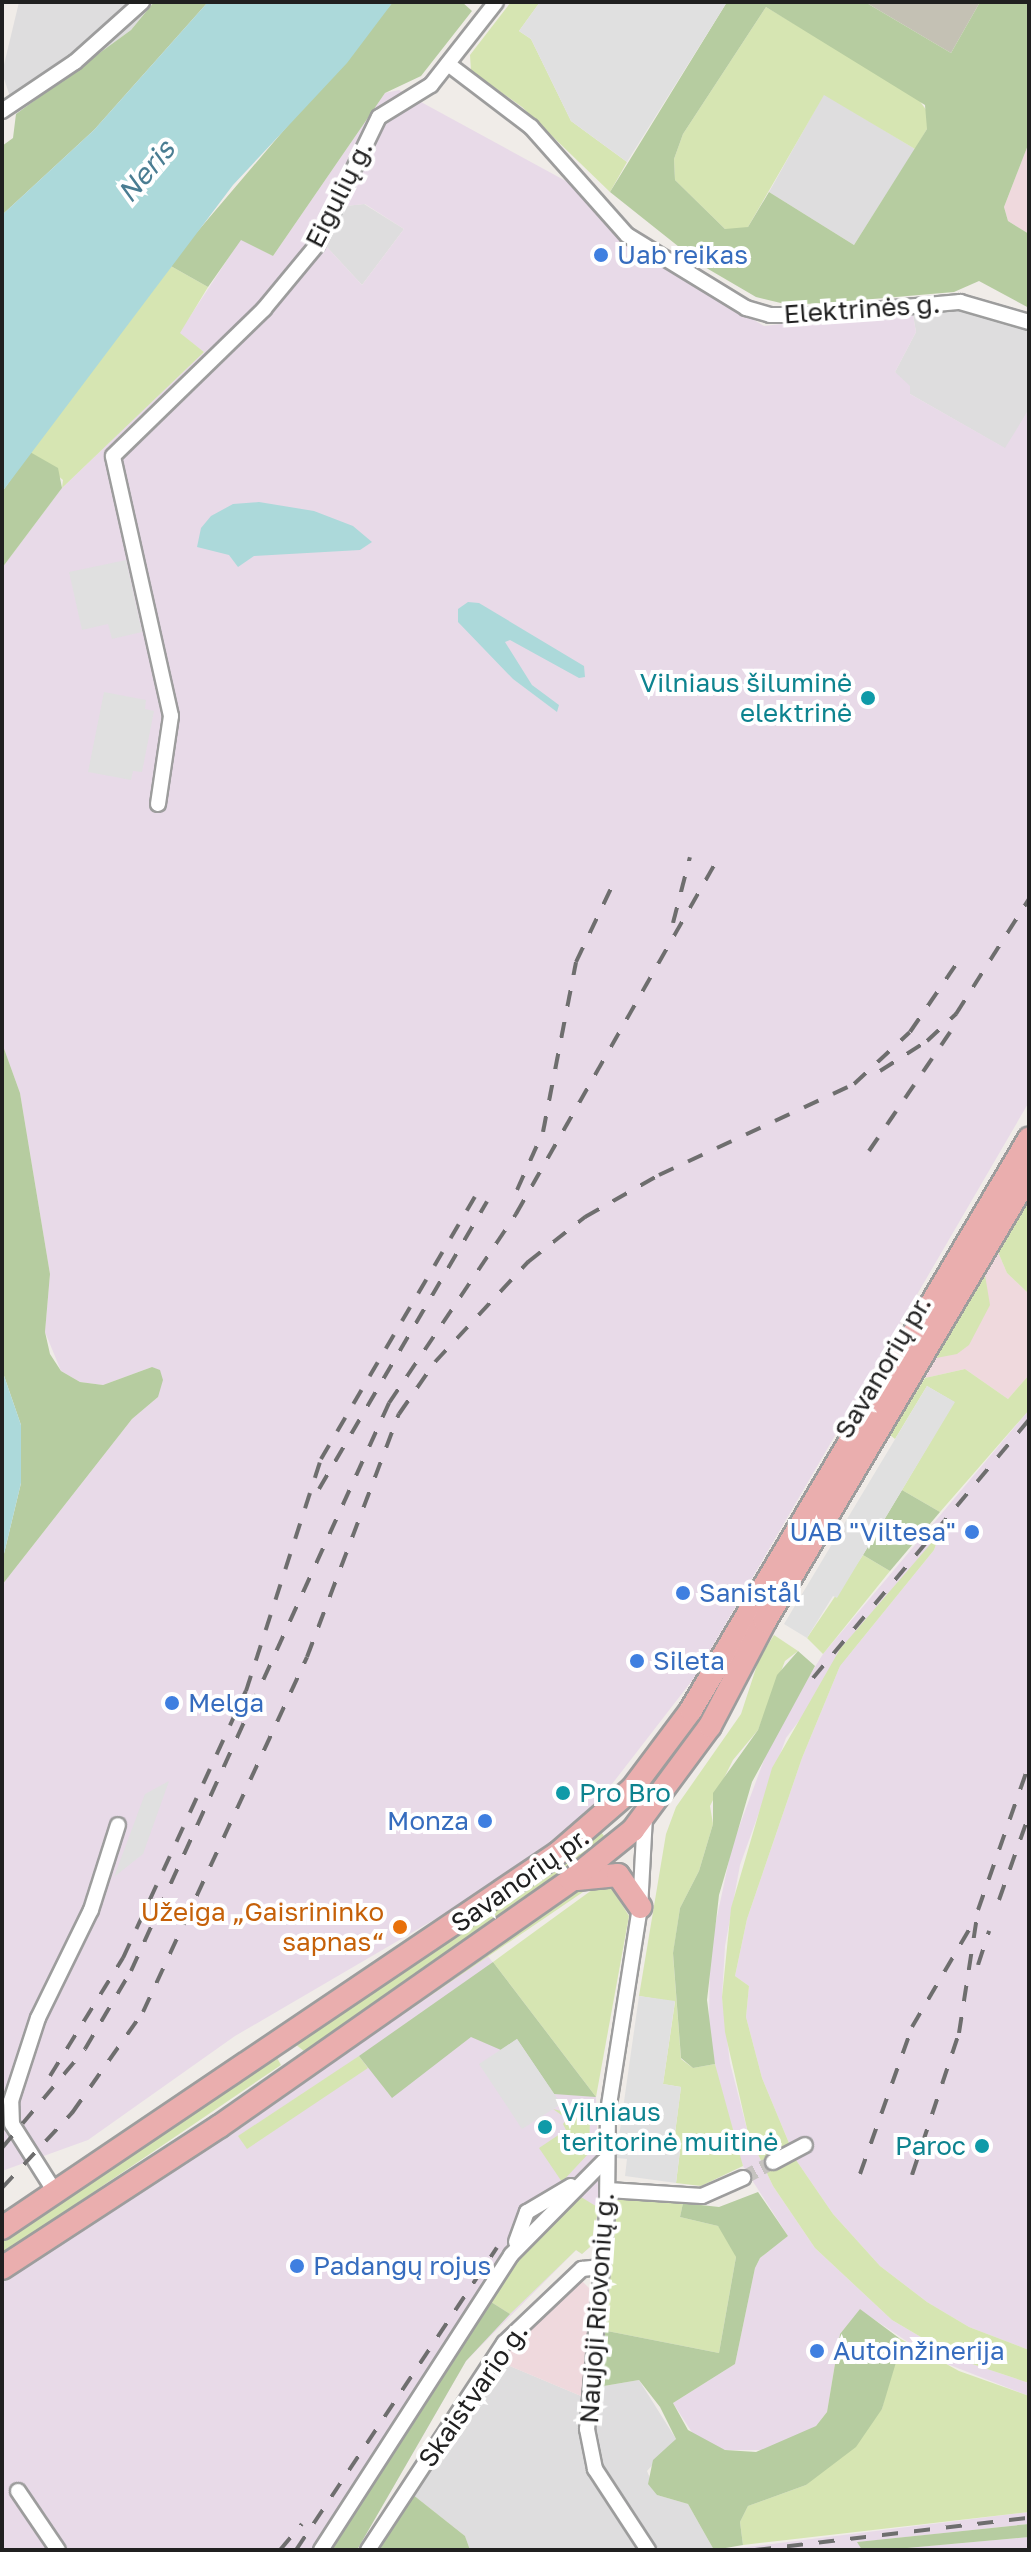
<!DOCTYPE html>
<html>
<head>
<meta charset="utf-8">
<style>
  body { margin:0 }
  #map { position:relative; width:1031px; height:2552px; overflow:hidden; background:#f0ece8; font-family:"Golos Text",sans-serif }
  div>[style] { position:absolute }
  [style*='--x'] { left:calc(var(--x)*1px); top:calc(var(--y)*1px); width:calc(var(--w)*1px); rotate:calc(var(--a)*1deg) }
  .residential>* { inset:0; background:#deddde }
  .commercial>* { inset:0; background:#efd9dd }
  .industrial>* { inset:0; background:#e8dae8 }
  .construction>* { inset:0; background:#c4c1b4 }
  .grass>* { inset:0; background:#d6e5b2 }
  .forest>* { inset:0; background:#b6cca0 }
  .parking>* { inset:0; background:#e0e0e0 }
  .water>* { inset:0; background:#acd9da }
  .minor-tunnel>* { height:14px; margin-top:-7px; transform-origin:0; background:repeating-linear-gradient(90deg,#c6c3c0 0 14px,transparent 0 21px) }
  .roads { filter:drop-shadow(2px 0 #9d9d9d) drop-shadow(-2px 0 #9d9d9d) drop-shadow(0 2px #9d9d9d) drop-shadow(0 -2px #9d9d9d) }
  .minor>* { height:14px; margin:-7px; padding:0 7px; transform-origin:7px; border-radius:7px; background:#fff }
  .trunk>* { height:22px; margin:-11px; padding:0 11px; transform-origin:11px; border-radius:11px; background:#eaaeae }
  .rail>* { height:4px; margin-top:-2px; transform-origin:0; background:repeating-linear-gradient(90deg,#6e6e6e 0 16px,transparent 0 32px) }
  .dots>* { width:22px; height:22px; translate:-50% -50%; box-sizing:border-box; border:4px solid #fff; border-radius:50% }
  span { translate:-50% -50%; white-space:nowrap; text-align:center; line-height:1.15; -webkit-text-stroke:8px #fff; paint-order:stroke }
  .street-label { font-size:26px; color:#202020 }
  .shop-label { font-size:26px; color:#366cbe }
  .left { translate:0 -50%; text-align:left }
  .right { translate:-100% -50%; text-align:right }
  .culture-label { font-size:26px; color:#0d838f }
  .food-label { font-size:26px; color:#c56008 }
  .water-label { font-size:28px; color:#4a7d92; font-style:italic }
  .frame { position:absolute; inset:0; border:4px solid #202020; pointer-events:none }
</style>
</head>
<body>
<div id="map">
  <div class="residential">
    <i style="clip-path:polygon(19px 2px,154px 2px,131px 30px,16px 114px,2px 73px)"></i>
    <i style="clip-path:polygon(824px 94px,915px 149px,854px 245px,769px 192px)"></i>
    <i style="clip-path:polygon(364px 204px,404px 229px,362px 285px,325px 245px,345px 206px)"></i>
    <i style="clip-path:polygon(965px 308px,1029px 327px,1029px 409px,1006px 449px,910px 394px,895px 372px,916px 332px,912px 309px)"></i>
    <i style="clip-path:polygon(500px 2362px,581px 2396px,598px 2387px,639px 2380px,676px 2439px,647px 2471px,657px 2495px,688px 2504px,714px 2550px,470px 2550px,465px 2536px,412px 2494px)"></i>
  </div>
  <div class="commercial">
    <i style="clip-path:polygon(1029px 107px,1029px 234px,1008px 221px,1004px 207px,1028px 145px)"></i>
    <i style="clip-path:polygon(998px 1252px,1007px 1273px,1029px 1294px,1029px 1375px,1008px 1399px,965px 1369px,925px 1378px)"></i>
    <i style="clip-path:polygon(581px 2280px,591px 2290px,581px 2396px,500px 2362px,512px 2344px)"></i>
  </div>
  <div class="industrial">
    <i style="clip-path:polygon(evenodd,399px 90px,575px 186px,629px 244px,764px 326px,912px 309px,916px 332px,895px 372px,910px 386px,910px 394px,1005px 448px,1029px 409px,1029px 1102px,694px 1678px,585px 1819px,478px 1894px,235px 2036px,88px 2140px,2px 2171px,2px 1585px,132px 1419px,158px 1397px,152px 1367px,103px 1385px,80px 1382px,61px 1371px,45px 1332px,50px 1274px,20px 1093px,2px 1043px,2px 568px,62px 488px,204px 352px,179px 333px,241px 239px,273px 256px,385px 93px,399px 90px,365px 204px,404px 229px,362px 285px,325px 245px,345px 206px,365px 204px)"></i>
    <i style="clip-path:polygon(1029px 1410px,1029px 2350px,969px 2327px,927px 2302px,880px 2266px,833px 2214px,796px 2160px,762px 2078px,746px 2017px,749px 1986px,735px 1976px,747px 1919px,802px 1758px,840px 1666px,934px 1550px,939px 1535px,786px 1738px,740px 1865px,725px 1946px,722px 1997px,730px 2063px,748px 2133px,773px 2186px,815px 2248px,892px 2320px,960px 2360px,1029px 2383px,1029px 2396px,932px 2358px,860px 2310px,840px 2334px,827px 2412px,816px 2426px,769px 2450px,725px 2450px,695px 2437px,673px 2403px,735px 2364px,755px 2268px,760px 2258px,788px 2236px,743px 2166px,722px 2105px,709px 2029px,710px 1950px,732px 1846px,774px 1733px,823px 1654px)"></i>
    <i style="clip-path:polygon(484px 1951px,596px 2097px,600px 2219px,590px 2247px,582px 2254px,576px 2250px,466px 2361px,357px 2550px,2px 2550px,2px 2282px)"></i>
    <i style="clip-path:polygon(1029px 2512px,1029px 2524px,858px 2542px,862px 2550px,723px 2550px)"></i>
    <i style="clip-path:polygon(1029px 2537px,1029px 2550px,885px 2550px)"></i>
  </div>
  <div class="construction">
    <i style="clip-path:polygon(865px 2px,980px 2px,951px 53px)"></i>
  </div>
  <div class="grass">
    <i style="clip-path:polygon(511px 2px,540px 2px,519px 31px,531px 39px,571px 121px,627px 162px,610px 192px,522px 107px,471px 71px,470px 55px)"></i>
    <i style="clip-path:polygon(766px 7px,917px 97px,929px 114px,927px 129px,915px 149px,824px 95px,748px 227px,737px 232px,725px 229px,675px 180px,674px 159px,683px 134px)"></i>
    <i style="clip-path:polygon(169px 265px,208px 287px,180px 333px,204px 352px,62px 488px,63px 480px,30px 452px)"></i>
    <i style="clip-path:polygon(1029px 1200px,1029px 1294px,1007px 1273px,998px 1252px)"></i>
    <i style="clip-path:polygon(985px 1275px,990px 1305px,969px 1345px,957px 1354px,936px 1358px)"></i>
    <i style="clip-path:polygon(965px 1369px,1008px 1399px,1029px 1375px,1029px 1410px,940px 1512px,902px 1490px,954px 1402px,927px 1386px,895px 1439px,890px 1435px,925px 1378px)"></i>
    <i style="clip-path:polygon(940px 1533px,934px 1550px,840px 1666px,802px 1758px,747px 1919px,735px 1976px,749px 1986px,746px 2017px,762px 2078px,796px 2160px,833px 2214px,880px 2266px,927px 2302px,969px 2327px,1029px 2350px,1029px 2383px,960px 2360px,892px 2320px,815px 2248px,773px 2186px,748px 2133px,725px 2032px,722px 1997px,731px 1908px,772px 1768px,840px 1649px)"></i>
    <i style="clip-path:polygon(863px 1555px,890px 1571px,823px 1654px,807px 1638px)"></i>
    <i style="clip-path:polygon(774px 1635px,798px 1651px,785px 1661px,758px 1730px,733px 1760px,710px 1806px,713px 1824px,699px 1871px,680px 1908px,673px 1954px,681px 2059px,693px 2068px,715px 2064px,743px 2166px,701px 2186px,676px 2183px,681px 2143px,674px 2141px,681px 2087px,663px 2084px,675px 2002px,639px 1996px,666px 1834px,676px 1807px,741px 1714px,759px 1659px)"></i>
    <i style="clip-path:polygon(601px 1832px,604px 1836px,551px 1882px,304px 2051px,295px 2044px)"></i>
    <i style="clip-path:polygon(610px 1885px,629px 1916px,596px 2097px,493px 1962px,596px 1887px)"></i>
    <i style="clip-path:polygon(578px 1886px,586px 1890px,237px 2127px)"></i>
    <i style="clip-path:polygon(276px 2056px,281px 2065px,2px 2254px,2px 2237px)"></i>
    <i style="clip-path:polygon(359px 2056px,368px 2068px,247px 2149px,238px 2136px)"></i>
    <i style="clip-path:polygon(553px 2109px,590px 2118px,589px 2153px,562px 2182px,539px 2148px,566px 2130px,563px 2124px,567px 2119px)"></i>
    <i style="clip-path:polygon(581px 2197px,599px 2208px,590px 2247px,582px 2254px,576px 2250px,510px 2314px,491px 2302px,527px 2244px)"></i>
    <i style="clip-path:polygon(616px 2197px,683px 2203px,680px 2217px,718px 2226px,733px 2244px,736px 2257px,719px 2353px,602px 2330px)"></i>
    <i style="clip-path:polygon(899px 2338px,959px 2371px,1029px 2396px,1029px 2512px,743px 2545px,740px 2522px,748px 2506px,806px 2485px,882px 2409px)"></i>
  </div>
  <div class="forest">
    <i style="clip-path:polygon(154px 2px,208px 2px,94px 130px,2px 215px,2px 146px,13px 138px,16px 114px,131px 30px)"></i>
    <i style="clip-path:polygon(393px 2px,462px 2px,472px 11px,421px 76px,385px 93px,273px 256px,241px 240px,208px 287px,169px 265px)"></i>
    <i style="clip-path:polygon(evenodd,727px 2px,865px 2px,951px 53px,980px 2px,1029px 2px,1028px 145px,1004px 207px,1008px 221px,1029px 234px,1029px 308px,979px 281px,954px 292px,838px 302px,789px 305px,756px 297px,703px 266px,610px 192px,727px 2px,766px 7px,925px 105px,927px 129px,854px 245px,769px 192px,748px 227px,725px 229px,675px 180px,674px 159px,683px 134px,766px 7px)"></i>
    <i style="clip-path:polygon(30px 452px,58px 468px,62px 488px,2px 568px,2px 492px)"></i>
    <i style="clip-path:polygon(2px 1043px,20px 1093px,50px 1274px,45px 1332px,50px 1354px,61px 1371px,80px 1382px,103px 1385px,152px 1367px,160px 1370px,163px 1380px,158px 1397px,132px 1419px,2px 1585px,2px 1562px,21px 1483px,21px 1425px,2px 1370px)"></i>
    <i style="clip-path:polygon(902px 1490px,940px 1512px,890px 1571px,863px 1555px)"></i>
    <i style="clip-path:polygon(798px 1651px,815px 1666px,752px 1782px,719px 1895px,707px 2000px,715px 2064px,693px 2068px,681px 2058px,673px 1953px,680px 1908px,699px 1871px,713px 1824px,713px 1793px,758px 1730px,777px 1675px)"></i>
    <i style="clip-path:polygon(493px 1962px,596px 2097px,554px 2094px,517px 2039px,501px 2050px,471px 2037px,392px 2098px,359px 2056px)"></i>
    <i style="clip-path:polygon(758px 2192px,788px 2236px,760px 2258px,755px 2268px,735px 2364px,673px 2403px,688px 2430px,725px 2450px,756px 2452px,816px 2426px,827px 2412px,840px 2334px,860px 2309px,899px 2338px,897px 2359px,882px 2409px,856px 2447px,806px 2485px,748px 2506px,740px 2522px,743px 2545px,714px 2550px,688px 2504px,657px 2495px,648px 2484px,653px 2460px,676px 2439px,660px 2407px,639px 2380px,598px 2387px,602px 2330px,719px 2353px,736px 2257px,718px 2226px,680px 2217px,683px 2203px,719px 2207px)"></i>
    <i style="clip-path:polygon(491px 2302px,510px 2314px,466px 2361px,357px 2550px,330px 2550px)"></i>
    <i style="clip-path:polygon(412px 2494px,465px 2536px,470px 2550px,377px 2550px)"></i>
    <i style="clip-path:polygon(1029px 2524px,1029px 2537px,885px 2550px,862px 2550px,857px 2542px)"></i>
  </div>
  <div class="parking">
    <i style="clip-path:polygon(540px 2px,727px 2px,627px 162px,571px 121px,531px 39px,519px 31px)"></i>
    <i style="clip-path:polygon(126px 560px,142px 632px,112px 639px,108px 624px,82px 630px,69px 572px)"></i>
    <i style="clip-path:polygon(104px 692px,146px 700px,145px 709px,154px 711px,142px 772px,133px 771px,131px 780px,88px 772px)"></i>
    <i style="clip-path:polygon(927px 1386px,955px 1402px,837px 1598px,833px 1596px,807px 1638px,784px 1624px)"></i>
    <i style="clip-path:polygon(169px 1781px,143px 1854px,114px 1877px,145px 1794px)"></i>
    <i style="clip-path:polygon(639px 1996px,675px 2001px,663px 2084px,681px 2087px,674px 2141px,681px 2142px,676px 2183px,625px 2176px,627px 2159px,616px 2158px)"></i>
    <i style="clip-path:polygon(517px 2039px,561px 2104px,522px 2129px,479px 2064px)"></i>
  </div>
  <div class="water">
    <i style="clip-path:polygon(208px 2px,393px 2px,347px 63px,233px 185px,2px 492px,2px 215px,94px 130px)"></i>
    <i style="clip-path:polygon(259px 502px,314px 511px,353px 526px,372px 542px,360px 550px,254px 556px,238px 567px,229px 555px,197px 547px,201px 528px,211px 516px,233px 504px)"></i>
    <i style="clip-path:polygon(468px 602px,479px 603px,584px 666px,585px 677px,579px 678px,510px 640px,505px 642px,532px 685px,559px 705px,557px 712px,513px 679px,458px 622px,458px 609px)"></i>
    <i style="clip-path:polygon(2px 1370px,21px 1425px,21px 1483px,2px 1562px)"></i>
  </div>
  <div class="minor-tunnel">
    <i style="--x:743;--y:2178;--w:34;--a:-28"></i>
  </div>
  <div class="roads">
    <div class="minor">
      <i style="--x:448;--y:64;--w:104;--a:37.2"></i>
      <i style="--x:531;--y:127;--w:144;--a:48.4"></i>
      <i style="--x:627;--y:235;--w:140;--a:31.5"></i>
      <i style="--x:746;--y:308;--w:25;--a:16"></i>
      <i style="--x:770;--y:315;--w:46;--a:0"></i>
      <i style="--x:816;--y:315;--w:145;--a:-5.2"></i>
      <i style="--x:960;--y:302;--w:72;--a:16.2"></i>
      <i style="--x:2;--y:111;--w:88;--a:-33.9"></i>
      <i style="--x:75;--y:62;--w:90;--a:-41.8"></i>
      <i style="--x:158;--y:804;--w:89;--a:-81.6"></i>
      <i style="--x:171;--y:716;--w:266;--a:-102.6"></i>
      <i style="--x:113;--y:456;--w:211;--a:-44.2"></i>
      <i style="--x:264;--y:309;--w:83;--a:-50.4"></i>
      <i style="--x:317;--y:245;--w:142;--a:-64.2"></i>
      <i style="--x:379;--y:117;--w:61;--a:-31.6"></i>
      <i style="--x:431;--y:85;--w:105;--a:-51.9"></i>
      <i style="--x:645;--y:1816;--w:91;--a:93.1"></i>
      <i style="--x:640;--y:1907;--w:206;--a:98.9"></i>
      <i style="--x:608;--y:2111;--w:103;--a:90.6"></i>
      <i style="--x:607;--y:2214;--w:216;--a:95.3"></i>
      <i style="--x:587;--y:2429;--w:41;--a:78.7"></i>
      <i style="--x:595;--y:2469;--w:97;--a:56.8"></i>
      <i style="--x:773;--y:2162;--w:36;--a:-28"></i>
      <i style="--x:608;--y:2190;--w:94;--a:3.7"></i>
      <i style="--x:702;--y:2196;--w:45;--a:-23.7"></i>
      <i style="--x:55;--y:2192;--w:80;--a:-122.3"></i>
      <i style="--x:12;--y:2124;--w:23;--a:-92"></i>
      <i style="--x:11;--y:2101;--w:87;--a:-72"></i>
      <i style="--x:38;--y:2018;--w:120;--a:-63.9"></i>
      <i style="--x:91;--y:1910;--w:89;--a:-72.4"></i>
      <i style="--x:516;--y:2242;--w:32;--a:-70"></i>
      <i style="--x:527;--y:2212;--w:51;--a:-30.6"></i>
      <i style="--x:18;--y:2491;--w:71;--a:55.9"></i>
      <i style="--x:321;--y:2550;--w:351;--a:-57.2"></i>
      <i style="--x:511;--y:2255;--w:132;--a:-45.3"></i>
      <i style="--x:368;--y:2550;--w:248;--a:-56.7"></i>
      <i style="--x:504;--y:2343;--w:108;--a:-43.5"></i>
      <i style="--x:582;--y:2269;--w:19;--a:-6"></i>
    </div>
    <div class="trunk">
      <i style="--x:577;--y:1879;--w:41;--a:-5.6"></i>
      <i style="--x:618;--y:1875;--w:39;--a:55"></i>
      <i style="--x:2;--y:2228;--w:671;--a:-34"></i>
      <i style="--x:558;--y:1853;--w:98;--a:-40.9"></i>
      <i style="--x:632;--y:1789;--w:99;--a:-53.2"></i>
      <i style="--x:691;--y:1710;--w:664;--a:-59.38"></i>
      <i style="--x:2;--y:2268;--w:260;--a:-33.1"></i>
      <i style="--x:220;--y:2126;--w:429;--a:-35"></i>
      <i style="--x:571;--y:1880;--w:80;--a:-38.9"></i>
      <i style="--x:633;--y:1830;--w:129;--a:-53.5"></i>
      <i style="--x:710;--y:1726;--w:119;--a:-62.4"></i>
      <i style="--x:765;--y:1621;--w:518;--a:-59.38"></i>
    </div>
  </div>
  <div class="rail">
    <i style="--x:673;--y:923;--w:68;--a:-75.6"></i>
    <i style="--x:880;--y:1071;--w:56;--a:-32.6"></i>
    <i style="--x:927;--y:1041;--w:40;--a:-43"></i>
    <i style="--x:956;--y:1014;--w:136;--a:-57.6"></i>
    <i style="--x:869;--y:1151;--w:156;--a:-55.7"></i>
    <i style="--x:517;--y:1190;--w:64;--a:-65.9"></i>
    <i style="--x:543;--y:1132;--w:173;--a:-79"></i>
    <i style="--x:576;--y:962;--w:91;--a:-64.6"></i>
    <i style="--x:319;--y:1489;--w:333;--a:-59.7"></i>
    <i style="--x:813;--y:1678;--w:336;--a:-50.1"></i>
    <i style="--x:999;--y:1900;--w:90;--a:-70.6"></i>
    <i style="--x:978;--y:1965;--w:36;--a:-72"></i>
    <i style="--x:50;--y:2076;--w:139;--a:-58.3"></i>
    <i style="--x:123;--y:1958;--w:294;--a:-65.3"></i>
    <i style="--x:246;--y:1691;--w:244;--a:-72.1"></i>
    <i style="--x:321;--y:1459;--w:305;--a:-59.6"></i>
    <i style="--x:2;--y:2148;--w:129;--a:-50"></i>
    <i style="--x:85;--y:2049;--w:91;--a:-59.5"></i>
    <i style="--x:131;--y:1971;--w:624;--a:-65.57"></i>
    <i style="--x:389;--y:1403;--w:228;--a:-56.1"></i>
    <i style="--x:516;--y:1214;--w:407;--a:-60.4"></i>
    <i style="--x:860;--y:2174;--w:156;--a:-70.5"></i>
    <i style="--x:912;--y:2027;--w:115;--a:-59.6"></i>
    <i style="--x:912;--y:2175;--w:150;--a:-71.7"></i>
    <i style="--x:959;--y:2033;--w:124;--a:-81.2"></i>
    <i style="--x:978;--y:1910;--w:155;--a:-70.7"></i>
    <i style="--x:2;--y:2188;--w:103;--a:-47"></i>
    <i style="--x:72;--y:2113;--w:123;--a:-54.9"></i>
    <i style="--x:143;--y:2012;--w:391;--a:-65.2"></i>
    <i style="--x:307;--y:1657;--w:260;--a:-69.3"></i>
    <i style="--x:399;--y:1414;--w:63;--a:-55.3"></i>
    <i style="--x:435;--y:1362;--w:137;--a:-47.1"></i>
    <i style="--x:528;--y:1262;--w:73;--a:-38.3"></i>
    <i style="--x:585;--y:1217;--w:85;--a:-29.6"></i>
    <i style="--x:659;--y:1175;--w:215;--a:-25"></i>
    <i style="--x:854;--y:1084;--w:76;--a:-42.9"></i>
    <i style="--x:910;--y:1032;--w:83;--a:-55.7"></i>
    <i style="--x:280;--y:2550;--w:34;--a:-50"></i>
    <i style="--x:296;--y:2550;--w:363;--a:-56.4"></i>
    <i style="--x:755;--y:2550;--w:276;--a:-6.7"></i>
  </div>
  <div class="dots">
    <i style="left:601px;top:255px;background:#3f7fe0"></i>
    <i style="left:868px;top:698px;background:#0f9aa8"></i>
    <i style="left:972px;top:1532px;background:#3f7fe0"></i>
    <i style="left:683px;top:1593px;background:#3f7fe0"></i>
    <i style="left:637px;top:1661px;background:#3f7fe0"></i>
    <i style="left:172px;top:1703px;background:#3f7fe0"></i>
    <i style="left:563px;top:1793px;background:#0f9aa8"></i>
    <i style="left:485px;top:1821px;background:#3f7fe0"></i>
    <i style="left:400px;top:1927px;background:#e8710a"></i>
    <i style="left:545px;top:2127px;background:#0f9aa8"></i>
    <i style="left:982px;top:2146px;background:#0f9aa8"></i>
    <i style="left:297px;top:2266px;background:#3f7fe0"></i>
    <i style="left:817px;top:2351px;background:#3f7fe0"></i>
  </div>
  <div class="street-label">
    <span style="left:339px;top:194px;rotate:-63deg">Eigulių g.</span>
    <span style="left:862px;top:309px;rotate:-4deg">Elektrinės g.</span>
    <span style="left:883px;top:1367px;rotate:-59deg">Savanorių pr.</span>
    <span style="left:520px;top:1880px;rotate:-35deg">Savanorių pr.</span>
    <span style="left:597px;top:2308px;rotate:-86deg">Naujoji Riovonių g.</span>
    <span style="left:473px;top:2395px;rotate:-55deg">Skaistvario g.</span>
  </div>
  <div class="shop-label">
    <span class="left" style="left:617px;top:255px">Uab reikas</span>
    <span class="right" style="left:956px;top:1532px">UAB "Viltesa"</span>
    <span class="left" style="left:699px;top:1593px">Sanistål</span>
    <span class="left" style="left:653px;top:1661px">Sileta</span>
    <span class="left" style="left:188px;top:1703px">Melga</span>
    <span class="right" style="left:469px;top:1821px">Monza</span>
    <span class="left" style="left:313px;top:2266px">Padangų rojus</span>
    <span class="left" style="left:833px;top:2351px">Autoinžinerija</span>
  </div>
  <div class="culture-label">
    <span class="right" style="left:852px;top:698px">Vilniaus šiluminė<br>elektrinė</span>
    <span class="left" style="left:579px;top:1793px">Pro Bro</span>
    <span class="left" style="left:561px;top:2127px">Vilniaus<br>teritorinė muitinė</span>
    <span class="right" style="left:966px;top:2146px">Paroc</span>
  </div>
  <div class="food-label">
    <span class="right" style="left:384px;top:1927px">Užeiga „Gaisrininko<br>sapnas“</span>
  </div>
  <div class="water-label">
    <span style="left:146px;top:171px;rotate:-50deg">Neris</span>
  </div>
  <div class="frame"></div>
</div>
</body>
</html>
